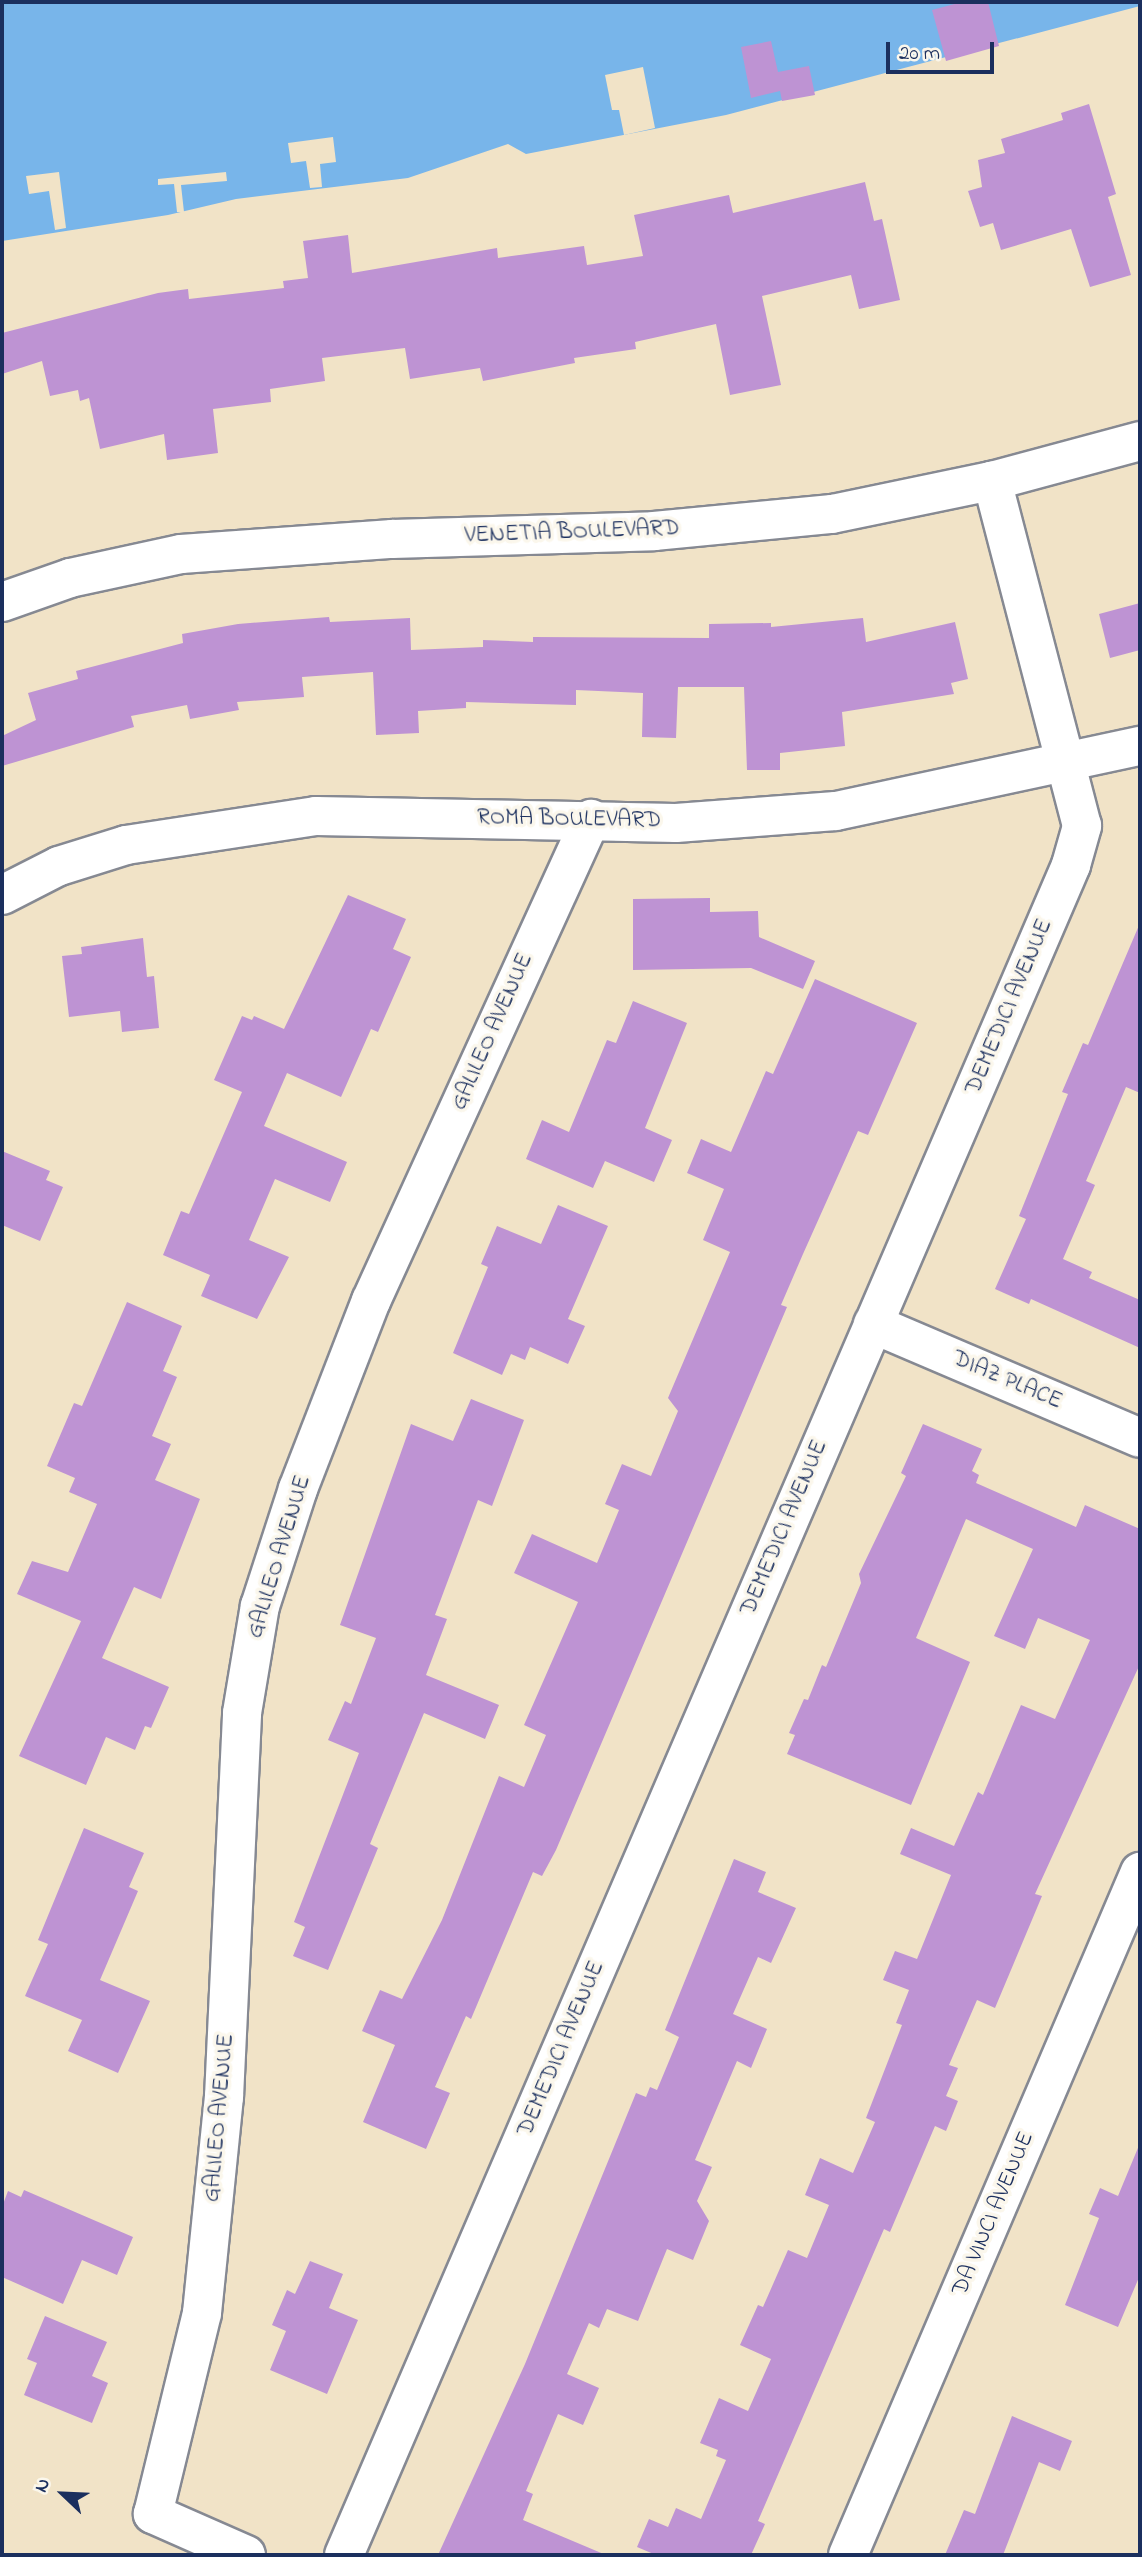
<!DOCTYPE html>
<html>
<head>
<meta charset="utf-8">
<style>
  body { margin:0 }
  #map { position:relative; width:1142px; height:2557px; overflow:hidden; background:#f1e3c7; font-family:"Indie Flower",sans-serif }
  div>[style] { position:absolute }
  [style*='--x'] { left:calc(var(--x)*1px); top:calc(var(--y)*1px); width:calc(var(--w)*1px); rotate:calc(var(--a)*1deg) }
  .water>* { inset:0; background:#78b5ea }
  .pier>* { inset:0; background:#f1e3c7 }
  .building>* { inset:0; background:#be93d3 }
  .roads { filter:drop-shadow(2px 0 #868992) drop-shadow(-2px 0 #868992) drop-shadow(0 2px #868992) drop-shadow(0 -2px #868992) }
  .minor>* { height:38px; margin:-19px; padding:0 19px; transform-origin:19px; border-radius:19px; background:#fff }
  span { translate:-50% -50%; white-space:nowrap; text-align:center; line-height:1.15; -webkit-text-stroke:7px #fbf7ec; paint-order:stroke }
  .street-label { font-size:23px; color:#1b2f5e }
  .frame { position:absolute; inset:0; border:4px solid #1b2f5e; pointer-events:none }
  .north { position:absolute; left:28px; top:2459px; width:70px; height:70px; -webkit-text-stroke:5px #fbf7ec; paint-order:stroke; rotate:293deg; font-size:19px; font-weight:700; line-height:28px; text-align:center; color:#1b2f5e }
  .north::after { content:''; display:block; margin:auto; width:24px; height:32px; background:#1b2f5e; clip-path:polygon(50% 0,100% 100%,50% 72%,0 100%) }
  .scale { position:absolute; left:886px; top:42px; width:108px; height:32px; box-sizing:border-box; border:4px solid #1b2f5e; border-top:0; padding-left:9px; font-size:21px; line-height:24px; white-space:nowrap; color:#1b2f5e; -webkit-text-stroke:5px #fbf7ec; paint-order:stroke }
</style>
</head>
<body>
<div id="map">
  <div class="water">
    <i style="clip-path:polygon(2px 2px,1140px 2px,1140px 6px,726px 115px,526px 154px,508px 144px,408px 178px,236px 199px,168px 215px,2px 241px)"></i>
  </div>
  <div class="pier">
    <i style="clip-path:polygon(643px 67px,655px 128px,624px 135px,619px 110px,612px 110px,605px 75px)"></i>
    <i style="clip-path:polygon(333px 137px,336px 162px,320px 164px,322px 187px,310px 188px,306px 161px,291px 163px,288px 143px)"></i>
    <i style="clip-path:polygon(59px 172px,66px 228px,55px 230px,49px 191px,29px 194px,26px 176px)"></i>
    <i style="clip-path:polygon(226px 172px,227px 181px,181px 185px,184px 212px,177px 212px,174px 184px,158px 185px,158px 179px)"></i>
  </div>
  <div class="building">
    <i style="clip-path:polygon(962px 2px,988px 2px,999px 46px,946px 61px,932px 10px)"></i>
    <i style="clip-path:polygon(771px 41px,778px 72px,809px 66px,815px 95px,782px 101px,780px 91px,751px 98px,741px 47px)"></i>
    <i style="clip-path:polygon(1089px 104px,1116px 194px,1108px 197px,1131px 275px,1090px 287px,1071px 229px,1001px 250px,993px 223px,980px 227px,968px 191px,982px 187px,978px 160px,1005px 153px,1001px 139px,1063px 120px,1061px 113px)"></i>
    <i style="clip-path:polygon(865px 182px,874px 221px,882px 219px,900px 300px,859px 309px,851px 275px,762px 296px,781px 385px,730px 395px,716px 324px,635px 342px,636px 349px,574px 358px,575px 363px,483px 381px,480px 368px,410px 379px,405px 348px,322px 358px,325px 381px,270px 389px,271px 402px,213px 409px,218px 453px,167px 460px,164px 434px,100px 449px,89px 398px,80px 401px,78px 390px,50px 396px,42px 361px,2px 374px,2px 333px,158px 293px,188px 289px,189px 299px,284px 288px,283px 281px,308px 278px,303px 241px,348px 235px,352px 273px,497px 248px,498px 258px,584px 246px,587px 265px,643px 256px,634px 215px,729px 195px,733px 213px)"></i>
    <i style="clip-path:polygon(1140px 603px,1140px 650px,1110px 658px,1099px 614px)"></i>
    <i style="clip-path:polygon(329px 617px,330px 622px,410px 618px,411px 650px,483px 647px,483px 640px,533px 642px,533px 637px,709px 638px,709px 624px,771px 623px,771px 627px,863px 618px,866px 642px,955px 622px,968px 679px,951px 683px,954px 694px,842px 712px,845px 746px,780px 753px,780px 770px,747px 770px,744px 687px,678px 687px,676px 738px,642px 737px,643px 693px,576px 690px,576px 705px,466px 702px,466px 708px,418px 711px,419px 733px,376px 735px,373px 672px,302px 677px,304px 697px,237px 702px,239px 710px,190px 719px,187px 705px,131px 716px,134px 727px,2px 766px,2px 736px,36px 720px,28px 693px,78px 679px,76px 671px,183px 643px,182px 634px,238px 624px)"></i>
    <i style="clip-path:polygon(348px 895px,406px 919px,393px 949px,411px 957px,378px 1032px,371px 1029px,341px 1097px,287px 1073px,264px 1126px,347px 1162px,330px 1202px,275px 1179px,249px 1240px,289px 1257px,257px 1319px,201px 1296px,210px 1275px,163px 1255px,181px 1211px,189px 1214px,242px 1092px,214px 1080px,242px 1016px,252px 1020px,254px 1016px,284px 1029px)"></i>
    <i style="clip-path:polygon(710px 898px,710px 912px,758px 911px,759px 937px,815px 961px,803px 989px,751px 968px,633px 970px,633px 899px)"></i>
    <i style="clip-path:polygon(1140px 923px,1140px 1093px,1126px 1087px,1086px 1181px,1095px 1185px,1063px 1259px,1092px 1272px,1089px 1278px,1140px 1300px,1140px 1348px,1031px 1299px,1029px 1304px,995px 1289px,1026px 1219px,1019px 1216px,1068px 1094px,1062px 1092px,1083px 1043px,1088px 1045px)"></i>
    <i style="clip-path:polygon(143px 938px,147px 977px,154px 976px,159px 1028px,122px 1032px,120px 1011px,69px 1017px,62px 956px,82px 954px,81px 947px)"></i>
    <i style="clip-path:polygon(815px 979px,917px 1023px,868px 1135px,858px 1131px,803px 1254px,781px 1305px,787px 1307px,556px 1850px,542px 1876px,533px 1872px,471px 2019px,466px 2016px,435px 2087px,450px 2093px,426px 2149px,363px 2122px,395px 2045px,362px 2031px,380px 1990px,402px 1999px,442px 1920px,499px 1776px,524px 1787px,546px 1735px,524px 1725px,578px 1602px,514px 1573px,532px 1534px,597px 1563px,619px 1510px,605px 1504px,622px 1464px,651px 1476px,678px 1411px,668px 1398px,730px 1252px,703px 1240px,724px 1189px,687px 1173px,701px 1139px,731px 1152px,766px 1071px,773px 1074px)"></i>
    <i style="clip-path:polygon(633px 1001px,687px 1023px,645px 1128px,672px 1140px,654px 1182px,605px 1161px,593px 1188px,526px 1159px,542px 1120px,569px 1132px,607px 1040px,616px 1043px)"></i>
    <i style="clip-path:polygon(2px 1151px,50px 1171px,46px 1180px,63px 1187px,40px 1241px,2px 1225px)"></i>
    <i style="clip-path:polygon(558px 1205px,608px 1226px,568px 1319px,585px 1326px,568px 1364px,530px 1347px,525px 1360px,511px 1354px,502px 1375px,453px 1353px,488px 1267px,481px 1264px,497px 1226px,541px 1244px)"></i>
    <i style="clip-path:polygon(127px 1302px,182px 1326px,163px 1371px,177px 1377px,152px 1436px,171px 1444px,155px 1480px,200px 1499px,161px 1599px,134px 1587px,102px 1658px,169px 1687px,151px 1728px,145px 1726px,135px 1750px,106px 1737px,86px 1785px,19px 1756px,81px 1621px,17px 1594px,32px 1561px,68px 1572px,97px 1504px,69px 1492px,75px 1478px,47px 1466px,74px 1403px,82px 1406px)"></i>
    <i style="clip-path:polygon(471px 1399px,524px 1420px,492px 1506px,478px 1500px,435px 1615px,447px 1619px,426px 1675px,499px 1705px,485px 1739px,424px 1713px,370px 1844px,378px 1848px,328px 1970px,293px 1956px,305px 1927px,294px 1922px,359px 1753px,328px 1740px,345px 1701px,351px 1704px,376px 1638px,340px 1625px,411px 1424px,453px 1441px)"></i>
    <i style="clip-path:polygon(923px 1424px,982px 1449px,972px 1471px,979px 1475px,976px 1483px,1076px 1527px,1085px 1505px,1140px 1529px,1140px 1664px,1035px 1894px,1042px 1896px,995px 2008px,977px 2000px,949px 2065px,958px 2068px,946px 2096px,958px 2101px,946px 2131px,935px 2126px,890px 2232px,884px 2229px,758px 2521px,765px 2524px,751px 2555px,656px 2555px,637px 2547px,649px 2519px,668px 2527px,676px 2508px,701px 2519px,726px 2460px,716px 2456px,718px 2450px,700px 2443px,719px 2398px,748px 2411px,771px 2359px,740px 2345px,758px 2305px,763px 2307px,788px 2250px,807px 2258px,829px 2205px,805px 2195px,820px 2158px,853px 2173px,875px 2122px,866px 2118px,902px 2025px,896px 2023px,909px 1990px,883px 1980px,895px 1951px,917px 1959px,951px 1875px,900px 1854px,911px 1828px,954px 1846px,978px 1792px,983px 1795px,1021px 1705px,1055px 1719px,1090px 1640px,1038px 1618px,1025px 1649px,994px 1636px,1033px 1549px,966px 1519px,916px 1638px,970px 1662px,911px 1805px,787px 1754px,795px 1735px,789px 1733px,804px 1699px,808px 1700px,822px 1665px,826px 1667px,861px 1583px,859px 1574px,906px 1476px,901px 1473px)"></i>
    <i style="clip-path:polygon(84px 1828px,144px 1853px,129px 1887px,138px 1891px,100px 1980px,150px 2001px,118px 2073px,68px 2051px,82px 2020px,25px 1996px,48px 1944px,38px 1940px)"></i>
    <i style="clip-path:polygon(734px 1859px,766px 1872px,758px 1892px,796px 1908px,771px 1963px,758px 1957px,733px 2014px,767px 2029px,751px 2068px,737px 2061px,695px 2160px,712px 2167px,697px 2201px,709px 2221px,693px 2260px,667px 2249px,638px 2321px,607px 2309px,599px 2328px,589px 2323px,567px 2374px,599px 2388px,583px 2425px,558px 2414px,526px 2491px,533px 2494px,523px 2520px,606px 2555px,438px 2555px,525px 2364px,636px 2093px,646px 2097px,650px 2087px,657px 2090px,679px 2037px,665px 2030px)"></i>
    <i style="clip-path:polygon(1140px 2143px,1140px 2275px,1118px 2327px,1065px 2305px,1099px 2218px,1089px 2214px,1100px 2188px,1118px 2196px)"></i>
    <i style="clip-path:polygon(24px 2190px,133px 2237px,117px 2275px,82px 2260px,63px 2304px,2px 2277px,2px 2207px,8px 2191px,21px 2197px)"></i>
    <i style="clip-path:polygon(310px 2261px,343px 2274px,329px 2308px,358px 2320px,327px 2394px,270px 2370px,286px 2331px,272px 2325px,287px 2290px,295px 2294px)"></i>
    <i style="clip-path:polygon(45px 2316px,107px 2342px,92px 2376px,108px 2383px,92px 2423px,24px 2395px,37px 2363px,27px 2359px)"></i>
    <i style="clip-path:polygon(1012px 2416px,1072px 2441px,1060px 2471px,1039px 2462px,1003px 2555px,945px 2555px,964px 2510px,975px 2514px)"></i>
  </div>
  <div class="roads">
    <div class="minor">
      <i style="--x:2;--y:602;--w:72;--a:-19.4"></i>
      <i style="--x:70;--y:578;--w:114;--a:-12.2"></i>
      <i style="--x:181;--y:554;--w:212;--a:-4.1"></i>
      <i style="--x:392;--y:539;--w:262;--a:-1.7"></i>
      <i style="--x:654;--y:531;--w:179;--a:-5.5"></i>
      <i style="--x:832;--y:514;--w:163;--a:-11.7"></i>
      <i style="--x:992;--y:481;--w:153;--a:-15.1"></i>
      <i style="--x:2;--y:895;--w:64;--a:-27"></i>
      <i style="--x:59;--y:866;--w:70;--a:-17.4"></i>
      <i style="--x:126;--y:845;--w:192;--a:-8.7"></i>
      <i style="--x:316;--y:816;--w:360;--a:1.1"></i>
      <i style="--x:676;--y:823;--w:160;--a:-4.3"></i>
      <i style="--x:836;--y:811;--w:311;--a:-12.1"></i>
      <i style="--x:873;--y:1324;--w:290;--a:23.1"></i>
      <i style="--x:246;--y:2555;--w:102;--a:-156.2"></i>
      <i style="--x:153;--y:2514;--w:207;--a:-76.3"></i>
      <i style="--x:202;--y:2313;--w:217;--a:-84.2"></i>
      <i style="--x:224;--y:2097;--w:384;--a:-87.3"></i>
      <i style="--x:242;--y:1713;--w:109;--a:-80.5"></i>
      <i style="--x:260;--y:1606;--w:123;--a:-72"></i>
      <i style="--x:298;--y:1489;--w:202;--a:-68.8"></i>
      <i style="--x:371;--y:1301;--w:530;--a:-65.47"></i>
      <i style="--x:344;--y:2555;--w:1840;--a:-66.72"></i>
      <i style="--x:1071;--y:865;--w:41;--a:-74.2"></i>
      <i style="--x:1082;--y:826;--w:357;--a:-104.6"></i>
      <i style="--x:848;--y:2555;--w:743;--a:-66.85"></i>
    </div>
  </div>
  <div class="street-label">
    <span style="left:572px;top:533px;rotate:-2deg">VENETIA BOULEVARD</span>
    <span style="left:569px;top:820px;rotate:1deg">ROMA BOULEVARD</span>
    <span style="left:1010px;top:1007px;rotate:-67deg">DEMEDICI AVENUE</span>
    <span style="left:493px;top:1032px;rotate:-66deg">GALILEO AVENUE</span>
    <span style="left:1007px;top:1381px;rotate:23deg">DIAZ PLACE</span>
    <span style="left:785px;top:1528px;rotate:-67deg">DEMEDICI AVENUE</span>
    <span style="left:280px;top:1557px;rotate:-73deg">GALILEO AVENUE</span>
    <span style="left:562px;top:2049px;rotate:-67deg">DEMEDICI AVENUE</span>
    <span style="left:220px;top:2118px;rotate:-85deg">GALILEO AVENUE</span>
    <span style="left:994px;top:2214px;rotate:-67deg">DA VINCI AVENUE</span>
  </div>
  <div class="frame"></div>
  <div class="north">N</div>
  <div class="scale">20 m</div>
</div>
</body>
</html>
